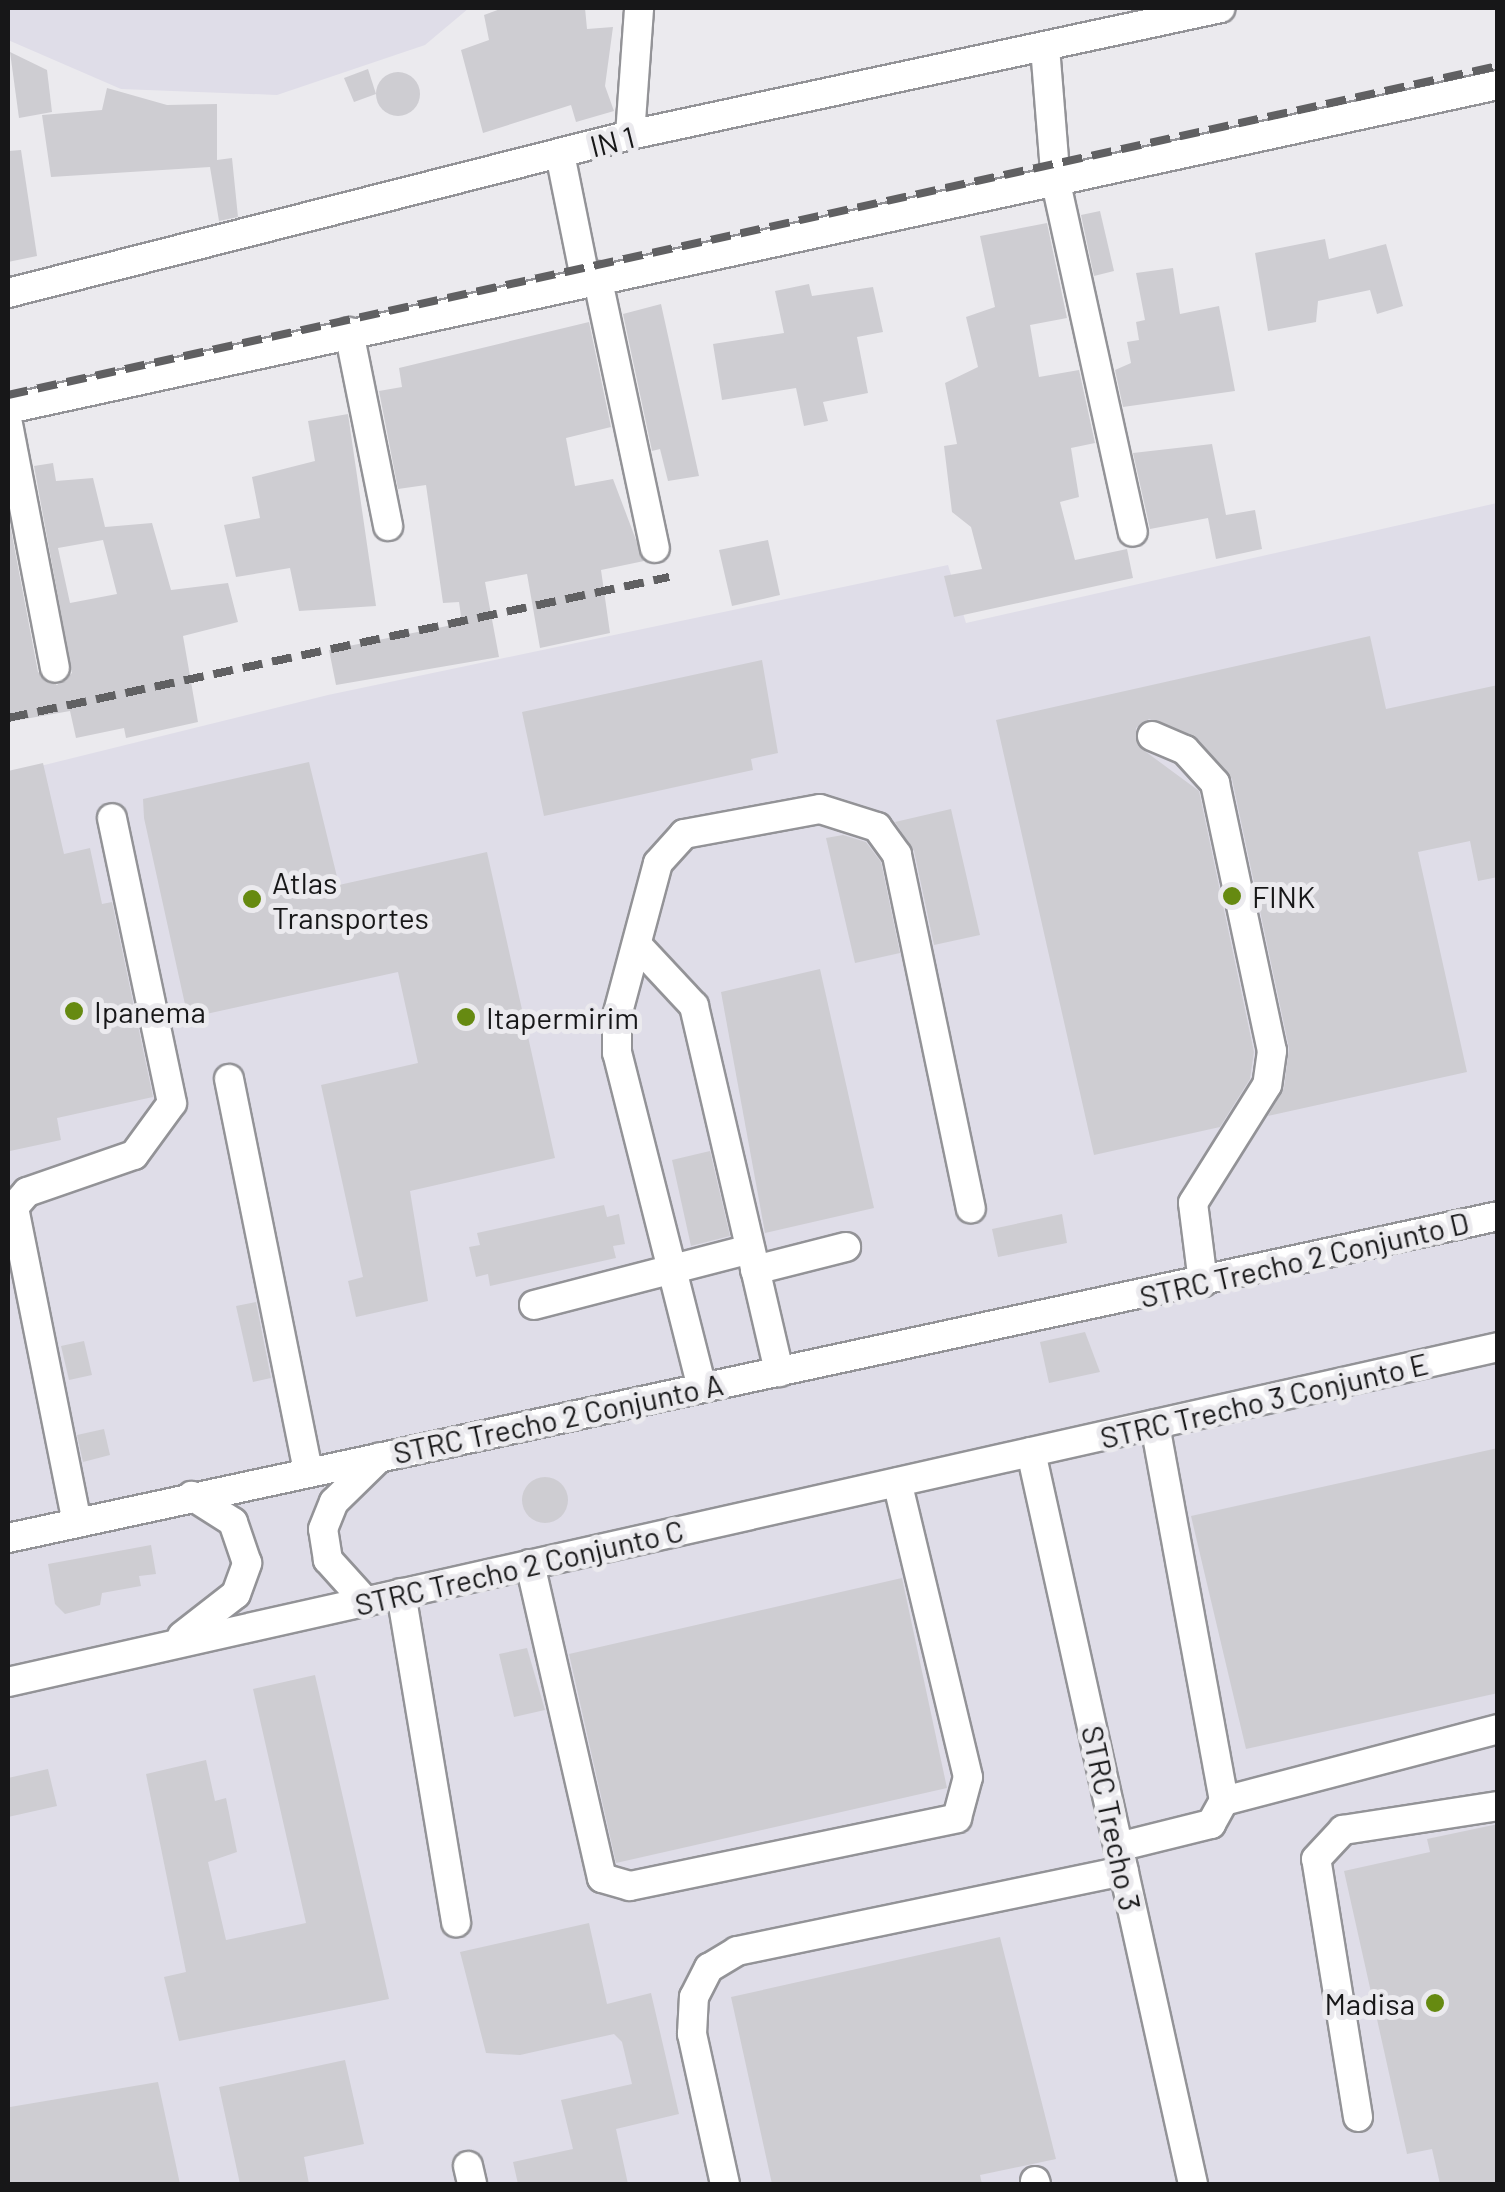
<!DOCTYPE html>
<html>
<head>
<meta charset="utf-8">
<style>
  body { margin:0 }
  #map { position:relative; width:1505px; height:2192px; overflow:hidden; background:#ebeaee; font-family:Barlow,sans-serif }
  div>[style] { position:absolute }
  [style*='--x'] { left:calc(var(--x)*1px); top:calc(var(--y)*1px); width:calc(var(--w)*1px); rotate:calc(var(--a)*1deg) }
  .built>* { inset:0; background:#dfdde8 }
  .building>* { inset:0; background:#cecdd2 }
  .round { border-radius:50% }
  .roads { filter:drop-shadow(2px 0 #939397) drop-shadow(-2px 0 #939397) drop-shadow(0 2px #939397) drop-shadow(0 -2px #939397) }
  .minor>* { height:28px; margin:-14px; padding:0 14px; transform-origin:14px; border-radius:14px; background:#fff }
  .rail>* { height:8px; margin-top:-4px; transform-origin:0; background:repeating-linear-gradient(90deg,#606062 0 20px,transparent 0 30px) }
  .dots>* { width:28px; height:28px; translate:-50% -50%; box-sizing:border-box; border:5px solid #ebeaee; border-radius:50% }
  span { translate:-50% -50%; white-space:nowrap; text-align:center; line-height:1.15; -webkit-text-stroke:10px #ebeaee; paint-order:stroke }
  .street-label { font-size:30px; color:#171718 }
  .poi-label { font-size:30px; color:#171718 }
  .left { translate:0 -50%; text-align:left }
  .right { translate:-100% -50%; text-align:right }
  .frame { position:absolute; inset:0; border:10px solid #171718; pointer-events:none }
</style>
</head>
<body>
<div id="map">
  <div class="built">
    <i style="clip-path:polygon(8px 8px,469px 8px,425px 45px,277px 95px,121px 89px,8px 40px)"></i>
    <i style="clip-path:polygon(1497px 503px,1497px 2184px,8px 2184px,8px 774px,328px 695px,948px 565px,966px 623px)"></i>
  </div>
  <div class="building">
    <i style="clip-path:polygon(503px 8px,585px 8px,587px 29px,613px 27px,605px 86px,614px 111px,576px 122px,571px 105px,483px 133px,461px 50px,489px 40px,484px 15px)"></i>
    <i style="clip-path:polygon(10px 52px,47px 70px,52px 112px,19px 118px)"></i>
    <i style="clip-path:polygon(368px 69px,376px 94px,354px 102px,344px 78px)"></i>
    <i class="round" style="left:376px;top:72px;width:44px;height:44px"></i>
    <i style="clip-path:polygon(107px 88px,167px 105px,217px 104px,217px 160px,232px 158px,238px 217px,219px 221px,210px 167px,51px 177px,42px 115px,102px 110px)"></i>
    <i style="clip-path:polygon(21px 150px,37px 256px,8px 262px,8px 151px)"></i>
    <i style="clip-path:polygon(1100px 211px,1114px 271px,1094px 276px,1081px 215px)"></i>
    <i style="clip-path:polygon(1047px 223px,1067px 318px,1030px 325px,1039px 377px,1079px 370px,1095px 443px,1071px 448px,1079px 497px,1060px 502px,1075px 560px,1127px 549px,1133px 578px,954px 617px,944px 576px,982px 569px,971px 527px,952px 512px,944px 446px,957px 444px,945px 383px,978px 367px,966px 317px,995px 307px,980px 236px)"></i>
    <i style="clip-path:polygon(1325px 239px,1329px 259px,1386px 244px,1403px 306px,1377px 314px,1370px 290px,1318px 301px,1316px 322px,1268px 331px,1255px 253px)"></i>
    <i style="clip-path:polygon(1173px 268px,1180px 314px,1219px 306px,1235px 391px,1123px 407px,1115px 370px,1131px 363px,1127px 342px,1139px 340px,1136px 322px,1145px 320px,1136px 273px)"></i>
    <i style="clip-path:polygon(809px 284px,812px 296px,873px 287px,883px 332px,857px 337px,868px 393px,823px 402px,828px 421px,804px 426px,796px 388px,722px 400px,713px 344px,784px 333px,775px 291px)"></i>
    <i style="clip-path:polygon(661px 304px,699px 476px,668px 481px,660px 449px,652px 451px,623px 314px)"></i>
    <i style="clip-path:polygon(589px 322px,611px 427px,566px 438px,575px 486px,613px 479px,644px 561px,601px 570px,610px 633px,540px 648px,527px 574px,485px 582px,499px 657px,336px 685px,329px 650px,462px 623px,459px 602px,443px 603px,426px 485px,398px 489px,379px 391px,402px 387px,399px 368px)"></i>
    <i style="clip-path:polygon(348px 414px,376px 606px,299px 611px,290px 568px,236px 577px,224px 525px,260px 518px,252px 477px,315px 461px,308px 421px)"></i>
    <i style="clip-path:polygon(1212px 444px,1226px 515px,1255px 510px,1262px 549px,1216px 559px,1208px 518px,1150px 529px,1133px 453px)"></i>
    <i style="clip-path:polygon(evenodd,53px 463px,56px 481px,93px 478px,105px 527px,152px 523px,171px 590px,228px 583px,238px 622px,183px 636px,198px 722px,126px 738px,124px 728px,76px 738px,70px 711px,8px 722px,8px 514px,38px 672px,57px 685px,72px 673px,34px 466px,53px 463px,103px 540px,117px 594px,70px 603px,58px 548px,103px 540px)"></i>
    <i style="clip-path:polygon(768px 540px,780px 595px,732px 606px,719px 550px)"></i>
    <i style="clip-path:polygon(1370px 636px,1386px 709px,1498px 685px,1498px 877px,1478px 881px,1470px 841px,1418px 852px,1467px 1072px,1268px 1116px,1284px 1088px,1289px 1048px,1232px 779px,1197px 738px,1149px 719px,1136px 728px,1138px 746px,1199px 791px,1254px 1052px,1250px 1079px,1220px 1127px,1094px 1155px,996px 720px)"></i>
    <i style="clip-path:polygon(762px 660px,778px 753px,751px 759px,753px 770px,544px 816px,522px 712px)"></i>
    <i style="clip-path:polygon(309px 762px,339px 885px,487px 852px,555px 1158px,410px 1191px,428px 1301px,356px 1317px,348px 1281px,363px 1277px,321px 1085px,418px 1063px,398px 972px,188px 1018px,144px 818px,143px 799px)"></i>
    <i style="clip-path:polygon(43px 763px,64px 854px,90px 848px,102px 904px,112px 902px,153px 1097px,57px 1118px,61px 1140px,10px 1151px,8px 771px)"></i>
    <i style="clip-path:polygon(951px 809px,980px 935px,934px 945px,914px 851px,895px 822px)"></i>
    <i style="clip-path:polygon(843px 835px,866px 842px,881px 862px,900px 953px,855px 963px,826px 838px)"></i>
    <i style="clip-path:polygon(820px 969px,874px 1208px,765px 1233px,721px 992px)"></i>
    <i style="clip-path:polygon(710px 1151px,730px 1236px,691px 1246px,672px 1160px)"></i>
    <i style="clip-path:polygon(604px 1205px,607px 1217px,619px 1214px,625px 1244px,613px 1246px,616px 1258px,490px 1286px,488px 1274px,476px 1277px,469px 1247px,480px 1245px,477px 1233px)"></i>
    <i style="clip-path:polygon(1062px 1214px,1067px 1243px,998px 1257px,992px 1229px)"></i>
    <i style="clip-path:polygon(256px 1302px,271px 1378px,253px 1382px,236px 1306px)"></i>
    <i style="clip-path:polygon(1085px 1332px,1100px 1372px,1049px 1383px,1040px 1342px)"></i>
    <i style="clip-path:polygon(84px 1341px,92px 1375px,69px 1380px,61px 1346px)"></i>
    <i style="clip-path:polygon(104px 1429px,110px 1455px,83px 1462px,77px 1435px)"></i>
    <i style="clip-path:polygon(1498px 1448px,1498px 1693px,1246px 1749px,1191px 1516px)"></i>
    <i class="round" style="left:522px;top:1477px;width:46px;height:46px"></i>
    <i style="clip-path:polygon(151px 1545px,156px 1574px,139px 1576px,141px 1586px,102px 1593px,100px 1605px,65px 1614px,55px 1604px,48px 1564px)"></i>
    <i style="clip-path:polygon(902px 1578px,947px 1788px,616px 1863px,569px 1654px)"></i>
    <i style="clip-path:polygon(527px 1648px,545px 1710px,514px 1717px,499px 1654px)"></i>
    <i style="clip-path:polygon(315px 1675px,389px 1999px,179px 2041px,164px 1977px,186px 1972px,146px 1774px,206px 1760px,215px 1801px,226px 1798px,237px 1852px,208px 1862px,226px 1940px,306px 1923px,253px 1689px)"></i>
    <i style="clip-path:polygon(48px 1769px,57px 1806px,8px 1817px,8px 1778px)"></i>
    <i style="clip-path:polygon(1498px 1824px,1498px 2184px,1440px 2184px,1432px 2149px,1407px 2154px,1344px 1871px,1430px 1852px,1427px 1839px)"></i>
    <i style="clip-path:polygon(589px 1923px,607px 2004px,651px 1993px,679px 2114px,616px 2129px,628px 2184px,518px 2184px,513px 2162px,573px 2149px,561px 2100px,632px 2084px,622px 2042px,614px 2034px,520px 2055px,486px 2053px,460px 1952px)"></i>
    <i style="clip-path:polygon(1000px 1937px,1056px 2159px,980px 2175px,982px 2184px,772px 2184px,731px 1997px)"></i>
    <i style="clip-path:polygon(345px 2060px,364px 2144px,304px 2157px,309px 2184px,240px 2184px,219px 2087px)"></i>
    <i style="clip-path:polygon(158px 2082px,180px 2184px,8px 2184px,10px 2107px)"></i>
  </div>
  <div class="roads">
    <div class="minor">
      <i style="--x:1045;--y:47;--w:136;--a:85.4"></i>
      <i style="--x:1056;--y:183;--w:357;--a:77.6"></i>
      <i style="--x:630;--y:135;--w:127;--a:-85.9"></i>
      <i style="--x:560;--y:154;--w:126;--a:78.6"></i>
      <i style="--x:597;--y:276;--w:278;--a:78"></i>
      <i style="--x:8;--y:293;--w:642;--a:-14.25"></i>
      <i style="--x:630;--y:135;--w:604;--a:-12.13"></i>
      <i style="--x:349;--y:332;--w:198;--a:78.6"></i>
      <i style="--x:8;--y:409;--w:1525;--a:-12.27"></i>
      <i style="--x:8;--y:424;--w:248;--a:79.1"></i>
      <i style="--x:1152;--y:736;--w:36;--a:23"></i>
      <i style="--x:1185;--y:750;--w:45;--a:47.7"></i>
      <i style="--x:1215;--y:783;--w:274;--a:78"></i>
      <i style="--x:1272;--y:1051;--w:34;--a:98"></i>
      <i style="--x:1267;--y:1085;--w:139;--a:122.1"></i>
      <i style="--x:1193;--y:1203;--w:80;--a:82.8"></i>
      <i style="--x:640;--y:948;--w:79;--a:47"></i>
      <i style="--x:694;--y:1006;--w:376;--a:76.9"></i>
      <i style="--x:229;--y:1079;--w:400;--a:78.6"></i>
      <i style="--x:755;--y:1270;--w:94;--a:-14.2"></i>
      <i style="--x:534;--y:1305;--w:223;--a:-14.5"></i>
      <i style="--x:702;--y:1388;--w:346;--a:-104.2"></i>
      <i style="--x:617;--y:1053;--w:37;--a:-90"></i>
      <i style="--x:617;--y:1016;--w:158;--a:-75"></i>
      <i style="--x:658;--y:863;--w:39;--a:-48"></i>
      <i style="--x:684;--y:834;--w:138;--a:-10.4"></i>
      <i style="--x:820;--y:809;--w:60;--a:17.5"></i>
      <i style="--x:877;--y:827;--w:34;--a:54"></i>
      <i style="--x:897;--y:855;--w:361;--a:78.2"></i>
      <i style="--x:1031;--y:1452;--w:750;--a:77.52"></i>
      <i style="--x:77;--y:1523;--w:322;--a:-101.3"></i>
      <i style="--x:14;--y:1207;--w:20;--a:-49"></i>
      <i style="--x:27;--y:1192;--w:113;--a:-19.1"></i>
      <i style="--x:134;--y:1155;--w:64;--a:-53.8"></i>
      <i style="--x:172;--y:1103;--w:291;--a:-101.9"></i>
      <i style="--x:8;--y:1538;--w:1524;--a:-12.19"></i>
      <i style="--x:530;--y:1564;--w:322;--a:77.1"></i>
      <i style="--x:602;--y:1878;--w:29;--a:16"></i>
      <i style="--x:630;--y:1886;--w:334;--a:-11.7"></i>
      <i style="--x:957;--y:1818;--w:42;--a:-75"></i>
      <i style="--x:968;--y:1777;--w:303;--a:-103.5"></i>
      <i style="--x:401;--y:1593;--w:334;--a:80.5"></i>
      <i style="--x:366;--y:1602;--w:57;--a:-132.1"></i>
      <i style="--x:328;--y:1560;--w:31;--a:-99"></i>
      <i style="--x:323;--y:1529;--w:29;--a:-68"></i>
      <i style="--x:334;--y:1502;--w:64;--a:-44.4"></i>
      <i style="--x:182;--y:1636;--w:68;--a:-37.9"></i>
      <i style="--x:236;--y:1594;--w:33;--a:-70"></i>
      <i style="--x:247;--y:1563;--w:43;--a:-108.9"></i>
      <i style="--x:233;--y:1522;--w:49;--a:-147.6"></i>
      <i style="--x:8;--y:1682;--w:1527;--a:-12.67"></i>
      <i style="--x:1224;--y:1801;--w:283;--a:-14.7"></i>
      <i style="--x:1118;--y:1847;--w:96;--a:-13.9"></i>
      <i style="--x:1211;--y:1824;--w:26;--a:-61"></i>
      <i style="--x:1224;--y:1801;--w:383;--a:-100.4"></i>
      <i style="--x:1358;--y:2117;--w:261;--a:-99.2"></i>
      <i style="--x:1316;--y:1859;--w:40;--a:-47"></i>
      <i style="--x:1343;--y:1830;--w:157;--a:-8.8"></i>
      <i style="--x:468;--y:2166;--w:18;--a:77"></i>
      <i style="--x:1035;--y:2181;--w:3;--a:72"></i>
      <i style="--x:725;--y:2184;--w:154;--a:-102.4"></i>
      <i style="--x:692;--y:2034;--w:37;--a:-87"></i>
      <i style="--x:694;--y:1997;--w:33;--a:-63"></i>
      <i style="--x:709;--y:1968;--w:33;--a:-31"></i>
      <i style="--x:737;--y:1951;--w:395;--a:-11.7"></i>
    </div>
  </div>
  <div class="rail">
    <i style="--x:8;--y:395;--w:1526;--a:-12.45"></i>
    <i style="--x:8;--y:718;--w:676;--a:-12.04"></i>
  </div>
  <div class="dots">
    <i style="left:1232px;top:896px;background:#668a11"></i>
    <i style="left:252px;top:899px;background:#668a11"></i>
    <i style="left:74px;top:1011px;background:#668a11"></i>
    <i style="left:466px;top:1017px;background:#668a11"></i>
    <i style="left:1435px;top:2003px;background:#668a11"></i>
  </div>
  <div class="street-label">
    <span style="left:612px;top:141px;rotate:-14deg">IN 1</span>
    <span style="left:1304px;top:1259px;rotate:-13deg">STRC Trecho 2 Conjunto D</span>
    <span style="left:1264px;top:1400px;rotate:-13deg">STRC Trecho 3 Conjunto E</span>
    <span style="left:558px;top:1418px;rotate:-12deg">STRC Trecho 2 Conjunto A</span>
    <span style="left:519px;top:1567px;rotate:-13deg">STRC Trecho 2 Conjunto C</span>
    <span style="left:1112px;top:1818px;rotate:78deg">STRC Trecho 3</span>
  </div>
  <div class="poi-label">
    <span class="left" style="left:272px;top:899px">Atlas<br>Transportes</span>
    <span class="left" style="left:1252px;top:896px">FINK</span>
    <span class="left" style="left:94px;top:1011px">Ipanema</span>
    <span class="left" style="left:486px;top:1017px">Itapermirim</span>
    <span class="right" style="left:1415px;top:2003px">Madisa</span>
  </div>
  <div class="frame"></div>
</div>
</body>
</html>
